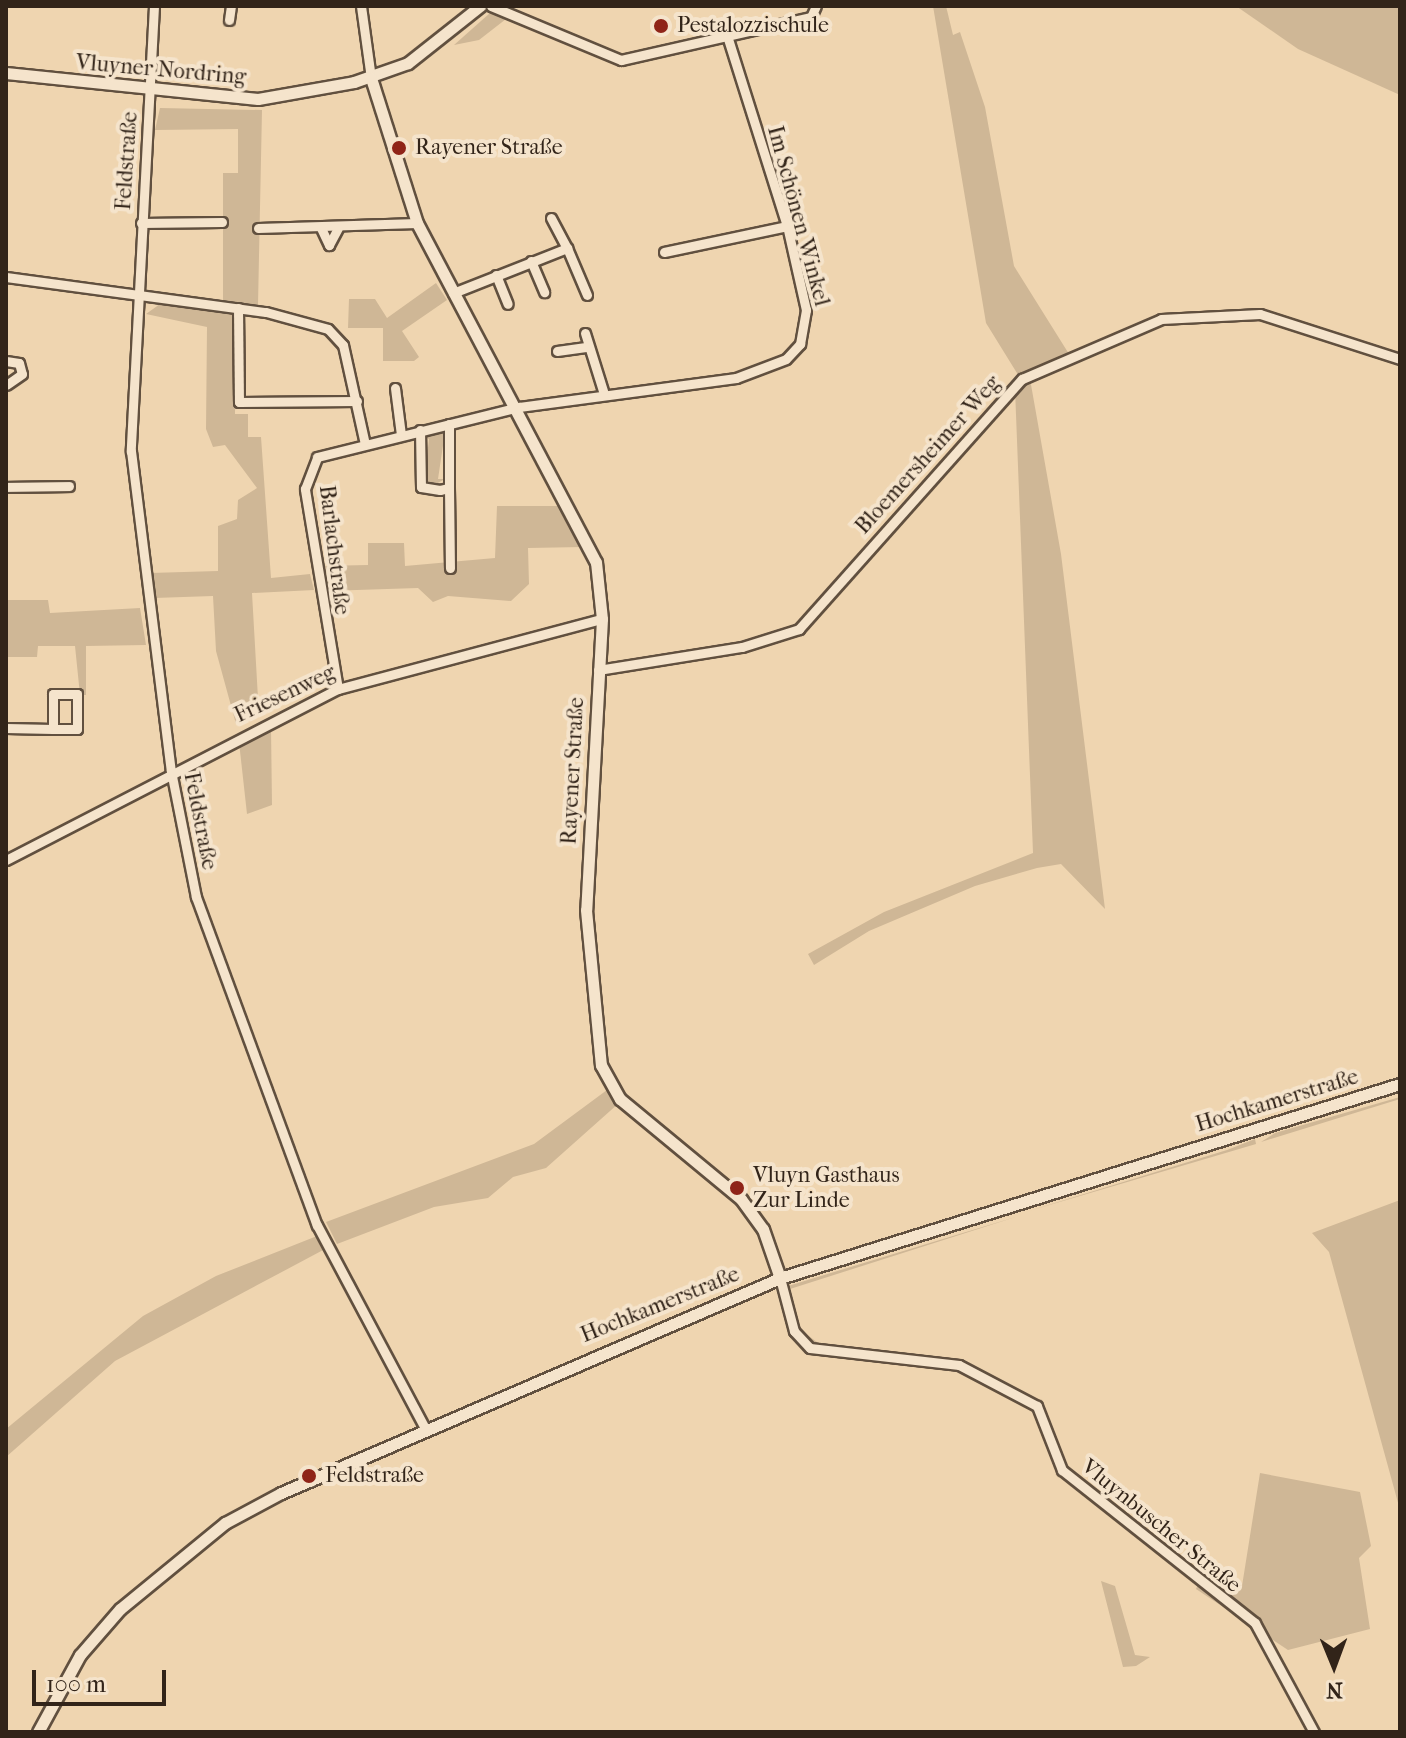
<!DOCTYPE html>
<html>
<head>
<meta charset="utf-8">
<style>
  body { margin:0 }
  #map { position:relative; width:1406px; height:1738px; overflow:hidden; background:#efd5b0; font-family:"IM FELL French Canon",serif }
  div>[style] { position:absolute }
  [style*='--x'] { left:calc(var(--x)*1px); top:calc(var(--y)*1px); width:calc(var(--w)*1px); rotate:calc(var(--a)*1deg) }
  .green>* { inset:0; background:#cfb796 }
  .roads { filter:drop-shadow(2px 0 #61503f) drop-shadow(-2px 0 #61503f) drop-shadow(0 2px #61503f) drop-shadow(0 -2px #61503f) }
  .minor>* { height:9px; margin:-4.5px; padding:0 4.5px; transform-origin:4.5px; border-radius:4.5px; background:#f5e4cc }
  .tertiary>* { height:11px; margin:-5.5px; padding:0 5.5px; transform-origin:5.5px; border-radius:5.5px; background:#f5e4cc }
  .dots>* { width:22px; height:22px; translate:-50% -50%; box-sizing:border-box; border:4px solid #f5e4cc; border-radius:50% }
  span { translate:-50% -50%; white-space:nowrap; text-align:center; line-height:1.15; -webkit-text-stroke:8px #f5e4cc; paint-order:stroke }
  .poi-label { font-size:22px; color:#322419 }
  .left { translate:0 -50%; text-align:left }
  .street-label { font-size:22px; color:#322419 }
  .frame { position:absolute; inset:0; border:8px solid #322419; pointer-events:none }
  .north { position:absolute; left:1294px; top:1626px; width:80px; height:80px; -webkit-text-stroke:6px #f5e4cc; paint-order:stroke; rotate:179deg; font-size:22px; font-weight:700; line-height:32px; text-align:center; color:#322419 }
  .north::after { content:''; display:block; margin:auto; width:28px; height:36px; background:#322419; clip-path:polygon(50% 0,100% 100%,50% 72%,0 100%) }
  .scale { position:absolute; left:32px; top:1670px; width:134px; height:36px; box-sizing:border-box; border:4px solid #322419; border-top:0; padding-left:10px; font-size:24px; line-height:28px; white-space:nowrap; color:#322419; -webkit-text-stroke:6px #f5e4cc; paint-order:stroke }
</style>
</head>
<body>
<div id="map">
  <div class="green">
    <i style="clip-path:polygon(933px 6px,946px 6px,953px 35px,960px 32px,985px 107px,1014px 266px,1069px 354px,1020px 378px,986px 323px)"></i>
    <i style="clip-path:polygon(1236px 6px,1400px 6px,1400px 95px,1298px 49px)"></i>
    <i style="clip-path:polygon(490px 13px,506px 19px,479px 40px,454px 45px)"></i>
    <i style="clip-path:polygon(160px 108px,262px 110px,258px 305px,223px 300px,223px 173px,238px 173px,238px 129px,155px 130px)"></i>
    <i style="clip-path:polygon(436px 283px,447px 300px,402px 331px,419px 357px,414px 361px,383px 361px,383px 328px,348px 328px,349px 299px,375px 299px,387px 318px)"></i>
    <i style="clip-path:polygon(160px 304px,236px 314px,235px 414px,248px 414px,248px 437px,261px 437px,271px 578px,310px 574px,314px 590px,252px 593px,259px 716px,236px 724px,216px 651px,213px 596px,154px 598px,150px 573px,218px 571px,218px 526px,237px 519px,238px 500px,257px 488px,225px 445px,213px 447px,206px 429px,207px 327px,146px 314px)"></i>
    <i style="clip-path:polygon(1030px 379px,1061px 554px,1105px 909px,1061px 864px,1037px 868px,975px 886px,869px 931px,814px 965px,808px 954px,884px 912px,1033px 853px,1015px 389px)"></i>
    <i style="clip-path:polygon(445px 432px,438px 479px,445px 479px,430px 487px,424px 482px,429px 439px,423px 437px)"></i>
    <i style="clip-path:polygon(497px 506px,565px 506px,582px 547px,528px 548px,529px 584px,511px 601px,448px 596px,433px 602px,418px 588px,326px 591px,322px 566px,368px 565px,368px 543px,404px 543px,405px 566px,495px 558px)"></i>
    <i style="clip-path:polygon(6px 600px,48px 600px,50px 613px,140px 608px,146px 645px,86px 646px,86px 695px,80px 695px,75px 646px,38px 646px,37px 657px,6px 657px)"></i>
    <i style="clip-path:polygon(271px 727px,272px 805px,247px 814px,239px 742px)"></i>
    <i style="clip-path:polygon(607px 1090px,619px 1103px,546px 1168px,513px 1177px,488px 1198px,434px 1207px,337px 1244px,326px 1222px,534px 1144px)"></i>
    <i style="clip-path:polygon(1400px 1097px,1400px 1099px,1261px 1142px,1275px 1133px)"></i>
    <i style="clip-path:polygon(1252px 1134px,1211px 1152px,1028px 1208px,1028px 1205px)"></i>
    <i style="clip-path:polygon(1255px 1139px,1256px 1144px,1029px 1211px,1227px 1150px)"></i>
    <i style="clip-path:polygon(1400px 1200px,1400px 1510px,1329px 1252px,1312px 1233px)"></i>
    <i style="clip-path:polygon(1025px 1214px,790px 1289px,799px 1329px,832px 1353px,807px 1342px,796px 1327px,788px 1286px)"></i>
    <i style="clip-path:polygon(317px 1236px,325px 1249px,115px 1361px,6px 1457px,6px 1429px,143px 1316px,216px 1276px)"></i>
    <i style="clip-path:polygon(1260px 1473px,1360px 1492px,1371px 1546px,1359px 1558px,1370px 1629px,1288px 1650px,1196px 1589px,1206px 1566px,1242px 1586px)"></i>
    <i style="clip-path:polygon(1101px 1581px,1115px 1586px,1135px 1655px,1150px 1657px,1136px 1666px,1123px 1667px)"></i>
  </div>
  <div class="roads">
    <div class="minor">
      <i style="--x:154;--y:6;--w:446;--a:93"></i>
      <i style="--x:131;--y:451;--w:322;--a:82.9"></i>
      <i style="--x:171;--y:771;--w:128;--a:78.8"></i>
      <i style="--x:196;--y:897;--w:350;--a:69.8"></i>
      <i style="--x:317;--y:1225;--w:230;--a:62"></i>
      <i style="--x:361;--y:6;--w:73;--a:82.1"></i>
      <i style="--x:491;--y:6;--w:141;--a:22.6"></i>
      <i style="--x:621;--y:60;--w:195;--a:-12.8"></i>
      <i style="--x:811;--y:17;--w:12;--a:-66"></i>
      <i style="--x:229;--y:20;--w:14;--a:-82"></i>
      <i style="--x:551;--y:218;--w:34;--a:62"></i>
      <i style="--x:141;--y:223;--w:81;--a:-0.7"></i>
      <i style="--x:258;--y:228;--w:159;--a:-1.8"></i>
      <i style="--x:321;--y:228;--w:19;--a:65"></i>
      <i style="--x:329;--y:245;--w:19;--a:-62"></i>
      <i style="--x:664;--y:252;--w:126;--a:-11.9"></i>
      <i style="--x:531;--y:261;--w:34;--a:67"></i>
      <i style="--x:496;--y:275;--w:31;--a:68"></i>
      <i style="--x:6;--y:277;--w:262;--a:7.7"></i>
      <i style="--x:266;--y:312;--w:64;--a:15.3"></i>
      <i style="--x:328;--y:329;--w:22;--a:47"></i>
      <i style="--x:343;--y:345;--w:101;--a:77.5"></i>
      <i style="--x:453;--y:293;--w:123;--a:-21.5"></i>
      <i style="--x:567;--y:248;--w:51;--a:66.9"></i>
      <i style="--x:238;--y:308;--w:94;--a:89.4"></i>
      <i style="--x:239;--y:402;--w:118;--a:-0.5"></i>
      <i style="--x:585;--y:333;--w:64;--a:72.7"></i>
      <i style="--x:557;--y:351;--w:29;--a:-8"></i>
      <i style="--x:6;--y:361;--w:13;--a:9"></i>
      <i style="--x:19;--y:363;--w:11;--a:75"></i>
      <i style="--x:22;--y:374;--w:19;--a:145"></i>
      <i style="--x:395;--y:388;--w:47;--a:82.7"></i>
      <i style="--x:420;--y:430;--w:57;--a:89"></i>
      <i style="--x:421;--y:487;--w:19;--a:9"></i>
      <i style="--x:440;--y:490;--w:9;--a:-13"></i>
      <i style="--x:449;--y:488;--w:64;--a:-90"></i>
      <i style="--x:6;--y:487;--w:63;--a:-0.9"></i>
      <i style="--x:449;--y:488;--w:80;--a:89.3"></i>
      <i style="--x:598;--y:670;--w:146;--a:-9.1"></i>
      <i style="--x:742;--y:647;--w:60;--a:-17.5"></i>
      <i style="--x:799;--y:629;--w:335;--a:-48.3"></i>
      <i style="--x:1022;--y:379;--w:151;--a:-23.3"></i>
      <i style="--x:1161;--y:319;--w:99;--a:-2.9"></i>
      <i style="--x:1260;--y:314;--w:147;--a:17.8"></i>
      <i style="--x:338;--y:689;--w:203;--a:-99.4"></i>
      <i style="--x:305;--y:489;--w:34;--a:-69"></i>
      <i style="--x:317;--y:457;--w:208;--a:-13.9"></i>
      <i style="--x:519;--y:407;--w:219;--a:-7.6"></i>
      <i style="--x:736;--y:378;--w:53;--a:-20.8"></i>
      <i style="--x:786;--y:359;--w:21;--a:-47"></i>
      <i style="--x:800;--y:344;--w:35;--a:-80"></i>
      <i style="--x:806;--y:310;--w:86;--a:-102.7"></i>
      <i style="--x:787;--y:226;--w:199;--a:-107.5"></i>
      <i style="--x:6;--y:728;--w:47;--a:1.2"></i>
      <i style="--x:53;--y:729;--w:24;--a:0"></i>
      <i style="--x:77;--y:729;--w:35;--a:-90"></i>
      <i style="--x:77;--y:694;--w:24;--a:180"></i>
      <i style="--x:53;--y:694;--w:35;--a:90"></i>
      <i style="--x:6;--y:860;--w:373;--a:-27.3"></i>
      <i style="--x:338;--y:689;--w:273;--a:-14.9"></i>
      <i style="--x:780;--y:1278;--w:55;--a:75.2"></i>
      <i style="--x:794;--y:1331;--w:23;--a:47"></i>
      <i style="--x:810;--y:1348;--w:150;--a:6.5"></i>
      <i style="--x:959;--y:1365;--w:88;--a:27.7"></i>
      <i style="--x:1037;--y:1406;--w:69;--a:68.7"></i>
      <i style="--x:1062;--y:1470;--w:246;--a:38.4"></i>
      <i style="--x:1255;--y:1623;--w:124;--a:61.6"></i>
    </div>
    <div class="tertiary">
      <i style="--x:6;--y:73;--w:253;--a:5.9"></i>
      <i style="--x:258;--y:99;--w:97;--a:-10"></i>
      <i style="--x:354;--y:82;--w:57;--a:-19.4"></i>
      <i style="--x:408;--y:63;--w:92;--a:-38.4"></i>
      <i style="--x:371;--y:78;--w:152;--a:72.4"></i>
      <i style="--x:417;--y:223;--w:383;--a:62.2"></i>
      <i style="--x:596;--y:562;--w:57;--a:84"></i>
      <i style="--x:602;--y:619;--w:291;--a:93.1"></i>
      <i style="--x:586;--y:910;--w:156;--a:84.5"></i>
      <i style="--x:601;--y:1065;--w:39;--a:61"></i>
      <i style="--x:620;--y:1099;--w:157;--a:39.6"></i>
      <i style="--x:741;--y:1199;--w:37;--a:54"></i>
      <i style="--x:763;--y:1229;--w:52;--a:70.9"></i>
      <i style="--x:38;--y:1732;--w:88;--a:-61.4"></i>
      <i style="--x:80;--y:1655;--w:61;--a:-49"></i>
      <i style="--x:120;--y:1609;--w:136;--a:-39.3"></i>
      <i style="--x:225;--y:1523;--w:64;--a:-28.2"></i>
      <i style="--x:281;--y:1493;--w:543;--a:-23.31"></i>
      <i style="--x:780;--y:1278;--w:650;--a:-17.38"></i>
    </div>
  </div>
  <div class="dots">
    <i style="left:661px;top:26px;background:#8f2418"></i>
    <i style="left:399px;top:148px;background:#8f2418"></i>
    <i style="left:737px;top:1188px;background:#8f2418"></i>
    <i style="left:309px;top:1476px;background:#8f2418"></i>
  </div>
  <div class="poi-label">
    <span class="left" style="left:677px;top:26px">Pestalozzischule</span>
    <span class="left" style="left:415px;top:148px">Rayener Straße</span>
    <span class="left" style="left:753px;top:1188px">Vluyn Gasthaus<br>Zur Linde</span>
    <span class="left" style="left:325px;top:1476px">Feldstraße</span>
  </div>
  <div class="street-label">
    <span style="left:161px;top:70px;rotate:5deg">Vluyner Nordring</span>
    <span style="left:127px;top:161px;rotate:-86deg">Feldstraße</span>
    <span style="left:798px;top:216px;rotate:75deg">Im Schönen Winkel</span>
    <span style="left:928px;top:455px;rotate:-48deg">Bloemersheimer Weg</span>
    <span style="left:334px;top:550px;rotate:83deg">Barlachstraße</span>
    <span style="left:285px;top:694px;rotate:-25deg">Friesenweg</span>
    <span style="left:573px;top:771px;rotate:-87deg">Rayener Straße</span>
    <span style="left:200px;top:821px;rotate:79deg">Feldstraße</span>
    <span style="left:1277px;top:1101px;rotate:-17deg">Hochkamerstraße</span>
    <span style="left:660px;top:1305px;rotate:-22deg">Hochkamerstraße</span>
    <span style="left:1161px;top:1526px;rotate:39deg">Vluynbuscher Straße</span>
  </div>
  <div class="frame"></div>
  <div class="north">N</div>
  <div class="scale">100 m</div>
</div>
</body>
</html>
